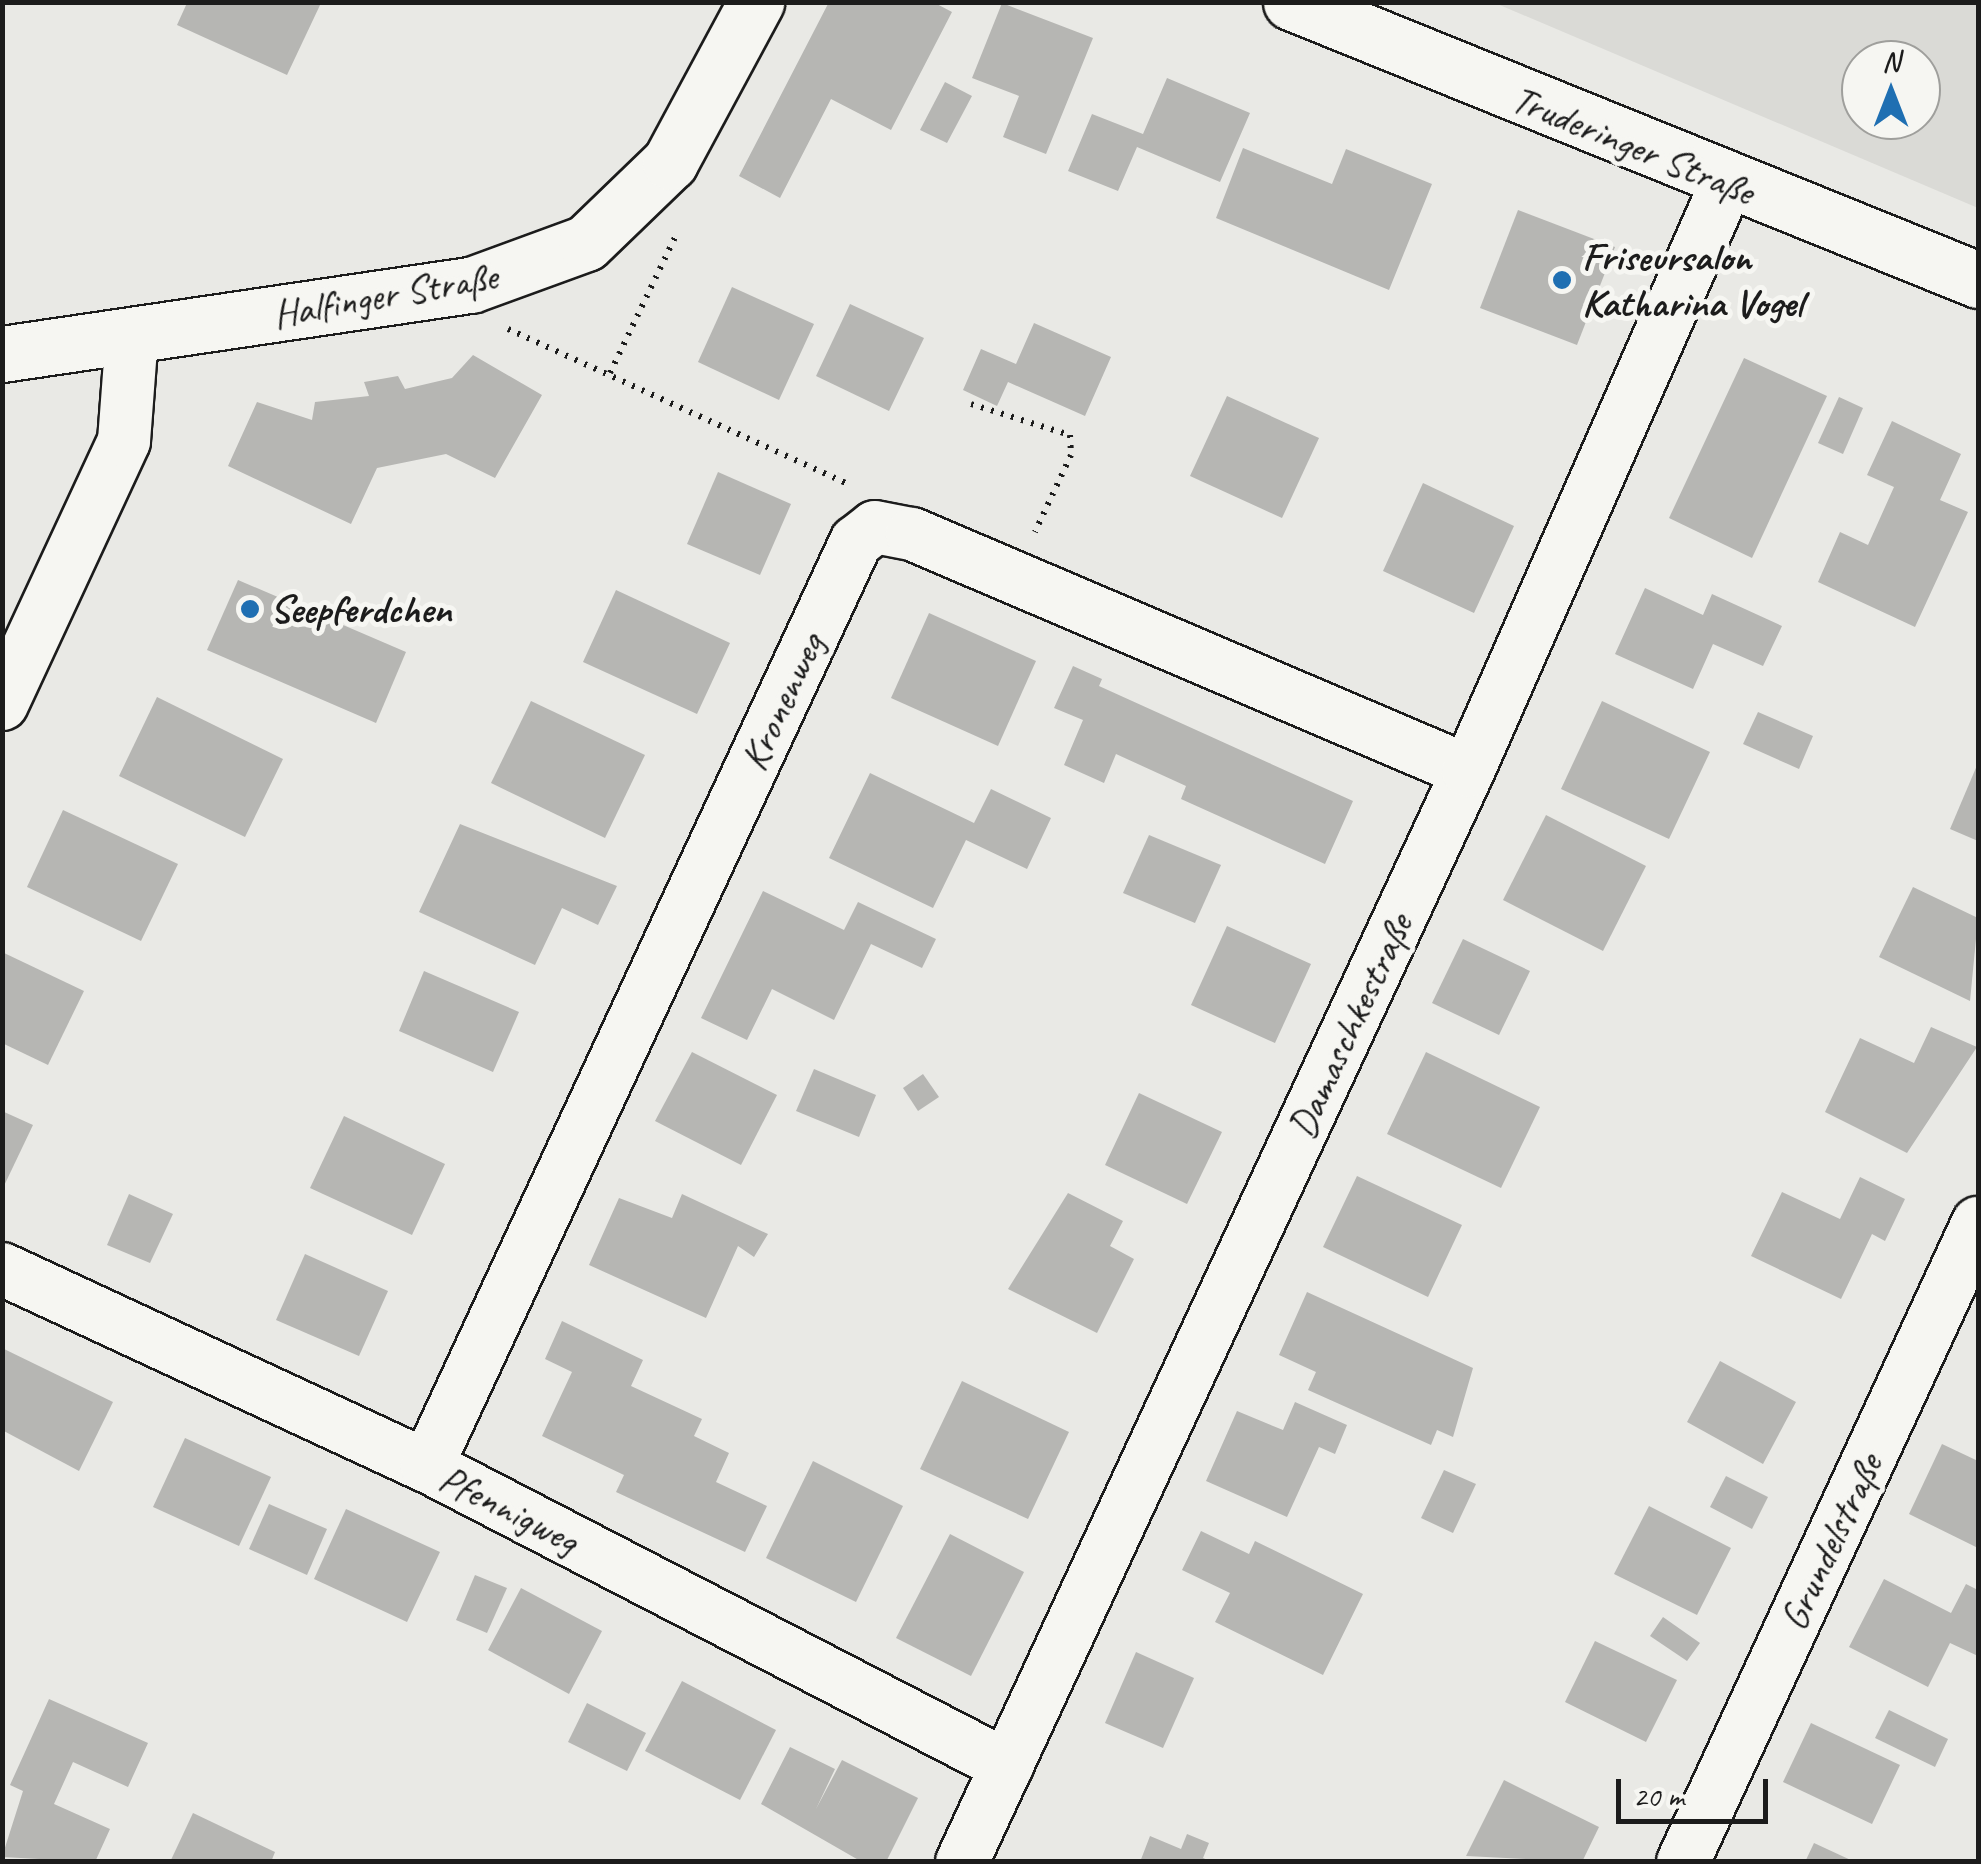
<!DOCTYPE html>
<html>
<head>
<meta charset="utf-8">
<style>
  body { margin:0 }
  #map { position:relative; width:1981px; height:1864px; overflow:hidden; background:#e9e9e5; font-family:Caveat,sans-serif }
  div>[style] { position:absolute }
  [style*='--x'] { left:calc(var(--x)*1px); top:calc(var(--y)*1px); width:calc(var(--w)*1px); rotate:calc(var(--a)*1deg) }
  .built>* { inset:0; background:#dadad6 }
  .building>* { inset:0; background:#b6b6b3 }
  .path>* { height:6px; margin-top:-3px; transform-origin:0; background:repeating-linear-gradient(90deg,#1c1c1c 0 2.5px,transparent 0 10.5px) }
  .roads { filter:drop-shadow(2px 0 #1c1c1c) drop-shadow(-2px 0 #1c1c1c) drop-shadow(0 2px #1c1c1c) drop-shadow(0 -2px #1c1c1c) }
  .street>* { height:52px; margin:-26px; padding:0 26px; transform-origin:26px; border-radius:26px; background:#f6f6f2 }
  .secondary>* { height:55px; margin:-27.5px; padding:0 27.5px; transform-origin:27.5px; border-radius:27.5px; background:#f6f6f2 }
  .dots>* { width:28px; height:28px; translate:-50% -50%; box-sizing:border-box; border:5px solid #f6f6f2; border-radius:50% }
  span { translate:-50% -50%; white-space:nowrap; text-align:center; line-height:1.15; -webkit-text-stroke:10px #f6f6f2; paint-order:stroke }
  .street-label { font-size:40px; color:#1c1c1c }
  .poi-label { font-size:40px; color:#1c1c1c; font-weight:700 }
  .left { translate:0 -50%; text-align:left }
  .frame { position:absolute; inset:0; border:5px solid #1c1c1c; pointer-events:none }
  .north { position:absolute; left:1841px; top:40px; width:100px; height:100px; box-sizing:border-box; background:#f6f6f2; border:2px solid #9f9f9c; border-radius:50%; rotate:0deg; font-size:28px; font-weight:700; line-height:40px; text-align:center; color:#1c1c1c }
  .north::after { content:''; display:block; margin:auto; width:35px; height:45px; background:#1f6fb2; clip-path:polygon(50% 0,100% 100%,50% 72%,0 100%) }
  .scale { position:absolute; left:1616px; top:1779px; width:152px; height:45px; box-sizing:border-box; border:5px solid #1c1c1c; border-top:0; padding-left:12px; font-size:30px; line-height:35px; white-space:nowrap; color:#1c1c1c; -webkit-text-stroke:8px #f6f6f2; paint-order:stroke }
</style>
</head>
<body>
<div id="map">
  <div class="built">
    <i style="clip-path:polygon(evenodd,1495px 3px,1978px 3px,1978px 208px,1495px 3px,1861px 60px,1921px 60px,1921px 120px,1861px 120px,1861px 60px)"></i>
  </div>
  <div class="building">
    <i style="clip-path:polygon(829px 2px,933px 2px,952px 12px,891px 130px,831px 99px,780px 198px,739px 176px)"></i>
    <i style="clip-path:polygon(187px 3px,321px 3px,287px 75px,177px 25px)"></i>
    <i style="clip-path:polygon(1002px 3px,1093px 38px,1046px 154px,1003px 137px,1019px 96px,972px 78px)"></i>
    <i style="clip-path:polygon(1167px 78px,1250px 113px,1220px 182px,1137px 147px,1118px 191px,1068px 171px,1092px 114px,1143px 134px)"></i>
    <i style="clip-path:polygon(945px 82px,972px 96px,947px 143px,920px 130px)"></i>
    <i style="clip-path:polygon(1243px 148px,1332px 184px,1346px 149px,1432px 184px,1389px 290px,1216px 218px)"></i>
    <i style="clip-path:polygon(1518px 210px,1615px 247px,1577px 345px,1480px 308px)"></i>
    <i style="clip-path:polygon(732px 287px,814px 324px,779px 400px,698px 362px)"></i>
    <i style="clip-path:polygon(850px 304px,924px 338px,889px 411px,816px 376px)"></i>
    <i style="clip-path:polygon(1034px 323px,1111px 357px,1085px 416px,1008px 382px,997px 406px,963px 390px,981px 349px,1016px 364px)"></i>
    <i style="clip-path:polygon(473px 355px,542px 395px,495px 478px,446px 454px,377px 468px,351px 524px,228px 466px,257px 402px,312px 420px,315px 402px,369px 396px,364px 382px,398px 376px,405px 389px,452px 378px)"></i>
    <i style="clip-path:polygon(1744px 358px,1827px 396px,1752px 558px,1669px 518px)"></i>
    <i style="clip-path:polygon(1227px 396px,1319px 438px,1282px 518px,1190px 476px)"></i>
    <i style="clip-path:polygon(1839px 397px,1863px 408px,1843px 454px,1818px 443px)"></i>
    <i style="clip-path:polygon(1892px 421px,1961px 454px,1940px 500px,1968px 512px,1915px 627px,1818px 582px,1840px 532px,1868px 545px,1894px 487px,1867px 475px)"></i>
    <i style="clip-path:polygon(718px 472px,791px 504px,760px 575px,687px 544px)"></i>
    <i style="clip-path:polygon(1423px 483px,1514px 526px,1474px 613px,1383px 571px)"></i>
    <i style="clip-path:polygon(238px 580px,406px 652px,376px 723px,207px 650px)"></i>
    <i style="clip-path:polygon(1645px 588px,1703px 615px,1712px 594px,1782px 626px,1763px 666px,1713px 644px,1693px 689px,1615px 654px)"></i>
    <i style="clip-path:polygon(616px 590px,730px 643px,697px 714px,583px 662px)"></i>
    <i style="clip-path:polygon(929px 613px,1036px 661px,998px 746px,891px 698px)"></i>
    <i style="clip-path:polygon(1073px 666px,1102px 679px,1099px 686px,1353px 801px,1325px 864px,1181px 799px,1186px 786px,1116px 754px,1104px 783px,1064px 765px,1083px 720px,1054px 708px)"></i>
    <i style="clip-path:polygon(157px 697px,283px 759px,245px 837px,119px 776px)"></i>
    <i style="clip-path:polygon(531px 701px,645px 755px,605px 838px,491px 783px)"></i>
    <i style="clip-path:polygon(1602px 701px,1710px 752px,1669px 839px,1561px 789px)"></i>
    <i style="clip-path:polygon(1758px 712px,1813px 736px,1799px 769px,1743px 744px)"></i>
    <i style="clip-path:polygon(1978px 763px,1978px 841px,1950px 829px)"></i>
    <i style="clip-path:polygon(870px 773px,974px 823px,991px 789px,1051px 818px,1027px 869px,966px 840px,933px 908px,829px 858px)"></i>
    <i style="clip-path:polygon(63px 810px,178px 864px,141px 941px,27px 887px)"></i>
    <i style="clip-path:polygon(1546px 815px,1646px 866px,1603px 951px,1503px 900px)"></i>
    <i style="clip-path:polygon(460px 824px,617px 886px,598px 925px,562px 908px,535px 965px,419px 912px)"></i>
    <i style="clip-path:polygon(1149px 835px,1221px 865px,1195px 923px,1123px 893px)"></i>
    <i style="clip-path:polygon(1913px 887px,1978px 918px,1970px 1001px,1879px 957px)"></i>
    <i style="clip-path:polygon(763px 891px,844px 930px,858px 902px,936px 939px,922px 968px,871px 944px,834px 1020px,772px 989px,747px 1040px,701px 1018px)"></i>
    <i style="clip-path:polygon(1227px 926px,1311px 964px,1275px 1043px,1191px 1005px)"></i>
    <i style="clip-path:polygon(1463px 939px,1530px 971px,1499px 1035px,1432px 1003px)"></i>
    <i style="clip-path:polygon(2px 952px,84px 991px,48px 1065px,2px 1043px)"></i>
    <i style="clip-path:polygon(424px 971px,519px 1012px,493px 1072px,399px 1031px)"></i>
    <i style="clip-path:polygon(1931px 1027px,1977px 1047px,1907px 1153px,1825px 1112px,1860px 1038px,1914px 1063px)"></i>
    <i style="clip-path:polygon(692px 1052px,777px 1095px,741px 1165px,655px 1121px)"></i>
    <i style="clip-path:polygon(1426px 1052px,1540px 1107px,1501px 1188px,1387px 1134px)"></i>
    <i style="clip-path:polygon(814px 1069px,876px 1095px,859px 1137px,796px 1111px)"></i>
    <i style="clip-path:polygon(923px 1074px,939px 1097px,918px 1111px,903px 1088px)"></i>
    <i style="clip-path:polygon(1139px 1093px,1222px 1132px,1187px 1204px,1105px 1165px)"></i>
    <i style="clip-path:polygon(2px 1111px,33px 1125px,2px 1190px)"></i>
    <i style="clip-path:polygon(344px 1116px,445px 1164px,412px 1235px,310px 1188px)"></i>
    <i style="clip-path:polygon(1357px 1176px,1462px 1225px,1428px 1297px,1323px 1247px)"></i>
    <i style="clip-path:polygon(1860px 1177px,1905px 1199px,1885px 1241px,1872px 1234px,1841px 1299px,1751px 1256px,1782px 1192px,1840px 1219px)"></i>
    <i style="clip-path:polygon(1068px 1193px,1123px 1221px,1110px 1246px,1134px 1259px,1097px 1333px,1008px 1289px)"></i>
    <i style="clip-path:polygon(129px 1194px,173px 1214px,150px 1263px,107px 1245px)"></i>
    <i style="clip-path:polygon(682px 1194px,768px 1234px,754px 1257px,738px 1246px,706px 1318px,589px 1265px,619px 1198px,672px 1218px)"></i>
    <i style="clip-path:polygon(305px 1254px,388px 1291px,359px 1356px,276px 1320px)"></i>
    <i style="clip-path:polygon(1307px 1292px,1473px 1368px,1453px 1437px,1437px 1430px,1431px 1445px,1308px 1390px,1316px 1372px,1279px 1355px)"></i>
    <i style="clip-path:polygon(562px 1321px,643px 1360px,631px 1386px,702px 1419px,694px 1436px,729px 1453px,716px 1482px,767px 1506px,745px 1552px,616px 1492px,624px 1475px,542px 1436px,572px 1372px,545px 1359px)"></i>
    <i style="clip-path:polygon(2px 1348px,113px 1402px,79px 1471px,2px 1430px)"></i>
    <i style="clip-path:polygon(1720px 1361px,1796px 1402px,1763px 1464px,1687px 1422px)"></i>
    <i style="clip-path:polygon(962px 1381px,1069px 1432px,1028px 1519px,920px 1469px)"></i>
    <i style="clip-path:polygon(1295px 1402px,1347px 1425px,1335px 1454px,1319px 1447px,1287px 1517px,1206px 1481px,1237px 1411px,1283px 1430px)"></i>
    <i style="clip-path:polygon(185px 1438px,271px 1477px,239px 1546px,153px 1507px)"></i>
    <i style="clip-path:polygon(1942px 1444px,1978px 1461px,1978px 1548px,1909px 1514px)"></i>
    <i style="clip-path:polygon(813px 1461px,903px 1506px,856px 1602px,766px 1558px)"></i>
    <i style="clip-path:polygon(1444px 1470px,1476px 1484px,1453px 1533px,1421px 1518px)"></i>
    <i style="clip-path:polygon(1726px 1476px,1768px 1497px,1752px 1529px,1710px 1507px)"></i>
    <i style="clip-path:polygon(269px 1504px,327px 1529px,307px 1575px,249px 1549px)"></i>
    <i style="clip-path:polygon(1649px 1506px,1731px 1548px,1697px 1615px,1614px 1574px)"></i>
    <i style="clip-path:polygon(346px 1509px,440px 1552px,407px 1622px,314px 1579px)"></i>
    <i style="clip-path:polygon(1201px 1531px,1249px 1554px,1255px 1541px,1363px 1594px,1323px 1675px,1215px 1622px,1230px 1593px,1182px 1570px)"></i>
    <i style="clip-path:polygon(950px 1534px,1024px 1572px,971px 1676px,896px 1638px)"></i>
    <i style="clip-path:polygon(475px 1575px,507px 1588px,487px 1633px,456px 1620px)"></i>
    <i style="clip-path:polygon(1884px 1579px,1951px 1613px,1966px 1584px,1978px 1590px,1978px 1656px,1950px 1643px,1928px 1687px,1849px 1647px)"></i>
    <i style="clip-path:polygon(521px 1588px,602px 1631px,569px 1694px,488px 1650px)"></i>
    <i style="clip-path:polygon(1663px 1617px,1700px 1643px,1687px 1661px,1650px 1636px)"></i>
    <i style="clip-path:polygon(1595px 1641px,1677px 1680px,1646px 1742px,1565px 1702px)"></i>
    <i style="clip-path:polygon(1136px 1652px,1194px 1678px,1163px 1748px,1105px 1723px)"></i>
    <i style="clip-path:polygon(682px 1681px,776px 1730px,740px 1800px,645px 1751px)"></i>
    <i style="clip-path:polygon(49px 1699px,148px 1743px,128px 1787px,73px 1762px,54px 1804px,110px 1829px,95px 1862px,2px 1857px,23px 1791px,10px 1785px)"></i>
    <i style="clip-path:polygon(587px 1703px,646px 1733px,627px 1771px,568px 1742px)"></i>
    <i style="clip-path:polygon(1889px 1710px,1948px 1739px,1935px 1767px,1875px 1738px)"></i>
    <i style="clip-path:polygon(1811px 1723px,1900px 1765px,1872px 1824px,1783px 1782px)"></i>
    <i style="clip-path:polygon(790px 1747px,835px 1769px,816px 1809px,842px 1760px,918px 1798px,886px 1862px,862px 1862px,761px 1804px)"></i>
    <i style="clip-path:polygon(1504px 1780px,1599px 1827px,1582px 1862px,1466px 1856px)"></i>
    <i style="clip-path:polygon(193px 1813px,275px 1852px,271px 1862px,170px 1862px)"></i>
    <i style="clip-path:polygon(1187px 1834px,1209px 1843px,1203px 1858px,1212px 1862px,1140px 1862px,1150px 1836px,1181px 1849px)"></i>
    <i style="clip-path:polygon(1814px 1843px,1855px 1862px,1805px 1862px)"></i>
  </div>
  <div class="path">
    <i style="--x:508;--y:329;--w:376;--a:24.5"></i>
    <i style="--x:610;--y:373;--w:153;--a:-64.4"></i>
    <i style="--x:971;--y:404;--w:104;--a:17.4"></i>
    <i style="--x:1070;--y:435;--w:20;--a:87"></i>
    <i style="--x:1071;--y:455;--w:85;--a:115.1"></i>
  </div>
  <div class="roads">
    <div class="street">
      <i style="--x:2;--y:704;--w:290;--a:-65.1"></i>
      <i style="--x:124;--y:441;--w:106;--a:-85.7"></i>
      <i style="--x:2;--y:1269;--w:468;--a:24.9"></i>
      <i style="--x:427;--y:1466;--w:653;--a:27.35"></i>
      <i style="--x:427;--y:1466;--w:1019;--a:-65.1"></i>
      <i style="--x:856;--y:542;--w:24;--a:-38"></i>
      <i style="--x:875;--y:527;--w:38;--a:11"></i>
      <i style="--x:912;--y:534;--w:604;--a:23.09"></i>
      <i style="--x:962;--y:1862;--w:1203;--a:-65.12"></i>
      <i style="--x:1468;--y:771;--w:640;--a:-66.24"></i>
      <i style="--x:1683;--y:1862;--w:704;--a:-65.22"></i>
    </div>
    <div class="secondary">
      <i style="--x:1291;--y:2;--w:741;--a:22.03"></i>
      <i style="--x:2;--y:354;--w:474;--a:-8.4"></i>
      <i style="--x:471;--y:285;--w:122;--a:-20.1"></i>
      <i style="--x:586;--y:243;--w:117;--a:-44"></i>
      <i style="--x:670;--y:162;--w:182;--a:-61.7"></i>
    </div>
  </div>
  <div class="dots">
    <i style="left:1562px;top:280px;background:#1f6fb2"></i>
    <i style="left:250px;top:609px;background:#1f6fb2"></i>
  </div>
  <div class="street-label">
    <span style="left:1633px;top:145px;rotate:22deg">Truderinger Straße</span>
    <span style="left:385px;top:295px;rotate:-10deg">Halfinger Straße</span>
    <span style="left:782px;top:702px;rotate:-65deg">Kronenweg</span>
    <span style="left:1350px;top:1026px;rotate:-65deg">Damaschkestraße</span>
    <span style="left:509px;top:1509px;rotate:27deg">Pfennigweg</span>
    <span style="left:1831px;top:1542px;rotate:-65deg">Grundelstraße</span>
  </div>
  <div class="poi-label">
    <span class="left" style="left:1582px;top:280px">Friseursalon<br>Katharina Vogel</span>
    <span class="left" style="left:270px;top:609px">Seepferdchen</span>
  </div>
  <div class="frame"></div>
  <div class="north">N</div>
  <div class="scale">20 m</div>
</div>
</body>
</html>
